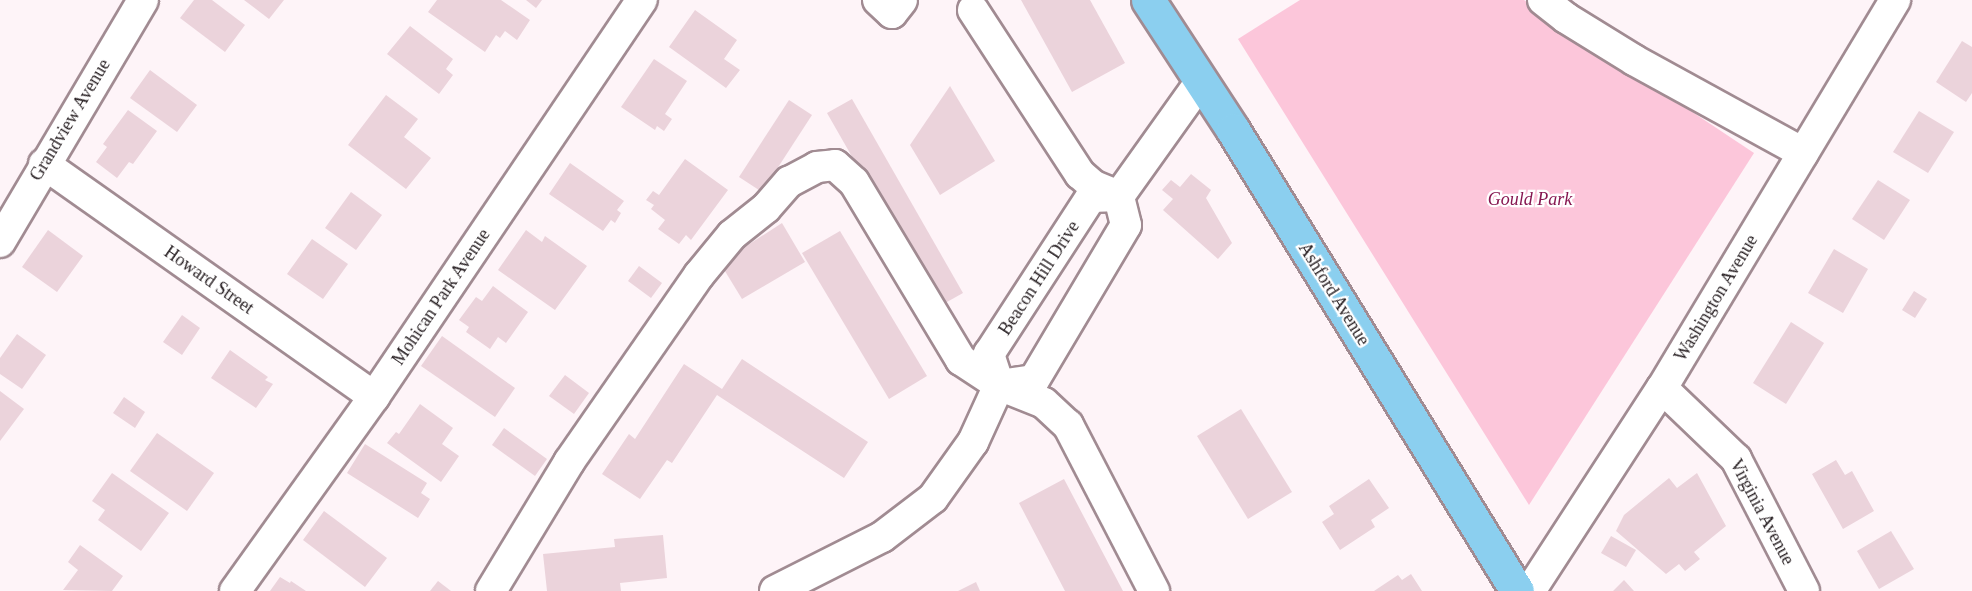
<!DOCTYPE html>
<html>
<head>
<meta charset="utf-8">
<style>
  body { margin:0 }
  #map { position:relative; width:1972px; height:591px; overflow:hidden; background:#fef4f8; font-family:Georgia,serif }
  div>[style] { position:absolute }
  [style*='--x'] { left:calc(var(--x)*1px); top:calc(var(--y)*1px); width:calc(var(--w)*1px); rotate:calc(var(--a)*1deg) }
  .green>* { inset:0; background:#fcc6da }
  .building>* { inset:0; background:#ebd3db }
  .roads { filter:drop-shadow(2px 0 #a18b92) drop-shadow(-2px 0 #a18b92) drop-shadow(0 2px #a18b92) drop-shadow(0 -2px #a18b92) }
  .minor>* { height:30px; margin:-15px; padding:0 15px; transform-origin:15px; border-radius:15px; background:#fff }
  .major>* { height:33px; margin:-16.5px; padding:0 16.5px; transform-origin:16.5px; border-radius:16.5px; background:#8bcfef }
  span { translate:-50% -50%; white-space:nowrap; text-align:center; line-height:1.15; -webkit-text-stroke:4.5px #fff; paint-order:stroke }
  .street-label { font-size:18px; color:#282023 }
  .park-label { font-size:18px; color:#861751; font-style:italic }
</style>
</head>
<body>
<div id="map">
  <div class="green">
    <i style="clip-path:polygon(1300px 0,1524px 0,1754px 153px,1529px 505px,1238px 39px)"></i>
  </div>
  <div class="building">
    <i style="clip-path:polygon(194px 0,212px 0,245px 25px,225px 52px,180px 18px)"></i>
    <i style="clip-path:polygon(244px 0,284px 0,269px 19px)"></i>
    <i style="clip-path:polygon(437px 0,501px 0,530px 20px,517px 40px,505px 31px,500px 38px,496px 35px,485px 52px,428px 12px)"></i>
    <i style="clip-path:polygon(526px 0,542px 0,536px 8px)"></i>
    <i style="clip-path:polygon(1021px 0,1090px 0,1125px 63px,1072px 92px)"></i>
    <i style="clip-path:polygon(695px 10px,737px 40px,724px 59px,740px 70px,726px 88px,669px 47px)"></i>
    <i style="clip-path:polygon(410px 26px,453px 59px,446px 69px,453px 75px,439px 94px,387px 54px)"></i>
    <i style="clip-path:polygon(1962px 41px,1972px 47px,1972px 93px,1966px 102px,1936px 82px)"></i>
    <i style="clip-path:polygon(654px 59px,687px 81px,665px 114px,672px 119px,664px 131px,657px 126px,655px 130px,621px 107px)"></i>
    <i style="clip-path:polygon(150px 70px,197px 105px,177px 132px,130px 98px)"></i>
    <i style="clip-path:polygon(950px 86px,995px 161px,940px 195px,910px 145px)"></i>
    <i style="clip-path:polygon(386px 95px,418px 119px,404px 137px,431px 158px,406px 189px,348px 145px)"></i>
    <i style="clip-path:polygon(852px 99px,963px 293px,938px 307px,827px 113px)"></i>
    <i style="clip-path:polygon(789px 100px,812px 115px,762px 192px,739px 177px)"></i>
    <i style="clip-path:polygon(128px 110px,157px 131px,133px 164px,129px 162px,117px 178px,96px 162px,107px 147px,103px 144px)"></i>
    <i style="clip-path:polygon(1919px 111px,1954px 132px,1928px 173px,1893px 152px)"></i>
    <i style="clip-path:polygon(685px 159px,728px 190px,691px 240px,686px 235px,679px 244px,658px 229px,665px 220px,651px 209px,654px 205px,646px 200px,653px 191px,659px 195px)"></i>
    <i style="clip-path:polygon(570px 163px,624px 201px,617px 210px,621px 213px,615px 223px,611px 220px,603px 231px,549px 194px)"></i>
    <i style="clip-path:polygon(1191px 174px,1211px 190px,1206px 198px,1232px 243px,1218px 259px,1163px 210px,1173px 199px,1162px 190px,1171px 180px,1180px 187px)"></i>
    <i style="clip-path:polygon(1878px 180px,1910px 200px,1884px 240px,1852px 219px)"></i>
    <i style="clip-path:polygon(351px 192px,382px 215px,356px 250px,325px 228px)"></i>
    <i style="clip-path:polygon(782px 223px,805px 262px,742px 299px,720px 263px)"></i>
    <i style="clip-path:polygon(48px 230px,83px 256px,57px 292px,22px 267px)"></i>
    <i style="clip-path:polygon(526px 230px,542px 242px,545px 236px,587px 266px,555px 310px,498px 270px)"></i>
    <i style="clip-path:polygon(840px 231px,927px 376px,889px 399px,802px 253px)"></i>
    <i style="clip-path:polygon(312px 239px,348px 264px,323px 299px,287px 274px)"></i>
    <i style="clip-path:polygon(1834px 249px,1868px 269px,1843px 313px,1808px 293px)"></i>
    <i style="clip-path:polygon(639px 266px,662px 283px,651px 298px,628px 281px)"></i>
    <i style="clip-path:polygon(493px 286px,528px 312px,506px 343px,498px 337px,490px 349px,466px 332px,469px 327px,459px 320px,476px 297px,482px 301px)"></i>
    <i style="clip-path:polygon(1914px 291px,1927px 299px,1915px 318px,1902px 310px)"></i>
    <i style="clip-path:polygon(182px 315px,200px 328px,182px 355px,163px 342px)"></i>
    <i style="clip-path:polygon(1791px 322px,1824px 343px,1786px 404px,1753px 383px)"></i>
    <i style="clip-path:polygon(17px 334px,46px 355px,22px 389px,0 374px,0 358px)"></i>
    <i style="clip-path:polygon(442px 336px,515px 388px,495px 417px,421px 366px)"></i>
    <i style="clip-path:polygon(230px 350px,268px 377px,265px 380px,273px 384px,256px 408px,211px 378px)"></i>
    <i style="clip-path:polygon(742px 359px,868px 442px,844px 478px,717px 395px,672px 463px,667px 460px,640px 499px,602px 474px,629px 434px,635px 439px,684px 364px,722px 389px)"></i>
    <i style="clip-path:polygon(565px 375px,589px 393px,574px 414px,549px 396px)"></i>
    <i style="clip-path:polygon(0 391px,24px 409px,0 441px)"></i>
    <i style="clip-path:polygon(124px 397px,145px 412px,135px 428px,113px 413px)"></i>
    <i style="clip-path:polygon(420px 404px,453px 428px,442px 444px,459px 456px,441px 482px,387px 443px,396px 432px,399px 434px)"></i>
    <i style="clip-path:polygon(1241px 409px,1292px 492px,1248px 519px,1197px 436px)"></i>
    <i style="clip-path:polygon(504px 428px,547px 459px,535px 476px,492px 445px)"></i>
    <i style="clip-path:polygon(157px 433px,214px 473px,187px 511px,130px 471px)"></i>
    <i style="clip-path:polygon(365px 444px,427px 483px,421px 493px,430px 499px,418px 518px,347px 473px)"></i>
    <i style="clip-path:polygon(1836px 460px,1845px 475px,1852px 471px,1874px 511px,1843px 529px,1812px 474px)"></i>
    <i style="clip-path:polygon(112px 473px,169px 513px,141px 551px,98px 520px,105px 510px,92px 501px)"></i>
    <i style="clip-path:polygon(1697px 473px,1726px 526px,1694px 552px,1700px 559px,1685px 571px,1679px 564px,1666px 574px,1616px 531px,1624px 515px,1669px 478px,1677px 488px)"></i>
    <i style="clip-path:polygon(1064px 479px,1123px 591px,1065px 591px,1019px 503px)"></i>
    <i style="clip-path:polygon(1369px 479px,1389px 508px,1371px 520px,1375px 527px,1340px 550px,1322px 522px,1334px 514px,1329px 506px)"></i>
    <i style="clip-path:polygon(324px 511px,387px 558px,365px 587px,303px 540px)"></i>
    <i style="clip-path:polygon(1891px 531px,1914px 569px,1879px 589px,1857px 551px)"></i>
    <i style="clip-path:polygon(663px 535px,667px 578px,620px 583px,621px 591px,547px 591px,543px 554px,615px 547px,614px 539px)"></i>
    <i style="clip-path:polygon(1611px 536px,1636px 550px,1626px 567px,1601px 553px)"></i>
    <i style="clip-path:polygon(80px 545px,123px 576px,112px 591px,63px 590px,78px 570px,68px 562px)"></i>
    <i style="clip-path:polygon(1411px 574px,1422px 591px,1374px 591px,1398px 575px,1402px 580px)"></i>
    <i style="clip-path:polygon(280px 577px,290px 583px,291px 581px,306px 591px,270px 591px)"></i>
    <i style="clip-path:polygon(1624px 580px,1634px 591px,1613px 591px)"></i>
    <i style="clip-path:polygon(438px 581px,451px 591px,430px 591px)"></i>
    <i style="clip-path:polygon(976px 582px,980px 591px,958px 591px)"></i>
  </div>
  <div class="roads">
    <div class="minor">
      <i style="--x:878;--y:0;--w:19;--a:43"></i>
      <i style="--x:892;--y:13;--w:16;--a:-52"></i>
      <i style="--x:1543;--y:0;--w:29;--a:38"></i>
      <i style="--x:1566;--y:18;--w:80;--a:31.7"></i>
      <i style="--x:1634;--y:60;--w:193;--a:28.8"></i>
      <i style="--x:973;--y:10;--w:196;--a:56.9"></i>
      <i style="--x:1080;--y:174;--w:18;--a:41"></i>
      <i style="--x:1094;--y:186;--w:27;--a:22"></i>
      <i style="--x:44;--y:164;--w:404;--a:35.2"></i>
      <i style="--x:0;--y:242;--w:281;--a:-59.4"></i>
      <i style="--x:999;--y:385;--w:35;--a:-8"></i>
      <i style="--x:1034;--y:380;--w:180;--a:-59.3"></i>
      <i style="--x:1126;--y:225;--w:30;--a:-104"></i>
      <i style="--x:1119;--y:196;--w:141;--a:-54.5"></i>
      <i style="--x:1662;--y:388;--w:103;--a:43.8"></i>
      <i style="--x:1736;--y:459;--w:148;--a:62.7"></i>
      <i style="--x:235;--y:591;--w:239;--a:-54.4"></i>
      <i style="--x:374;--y:397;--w:479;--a:-56"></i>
      <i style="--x:491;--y:591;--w:151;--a:-58.8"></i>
      <i style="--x:569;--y:462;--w:228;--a:-55.2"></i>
      <i style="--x:699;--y:275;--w:52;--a:-50.5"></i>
      <i style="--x:732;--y:235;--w:43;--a:-38.5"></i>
      <i style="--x:766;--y:208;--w:35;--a:-49"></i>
      <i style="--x:789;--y:182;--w:32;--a:-28"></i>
      <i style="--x:817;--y:167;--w:18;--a:-6"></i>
      <i style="--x:835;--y:165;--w:25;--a:42"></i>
      <i style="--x:854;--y:182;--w:208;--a:59"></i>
      <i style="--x:961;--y:360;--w:45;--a:33.3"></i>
      <i style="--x:999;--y:385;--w:48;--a:21.8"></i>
      <i style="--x:1044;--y:403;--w:33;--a:43"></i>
      <i style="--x:1068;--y:425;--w:187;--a:62.6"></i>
      <i style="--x:775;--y:591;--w:120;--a:-26.8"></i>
      <i style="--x:882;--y:537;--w:64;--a:-37.4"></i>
      <i style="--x:933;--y:498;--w:69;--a:-54.5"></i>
      <i style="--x:973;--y:442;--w:63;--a:-65.5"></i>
      <i style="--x:999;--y:385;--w:33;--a:-108"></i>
      <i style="--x:989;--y:354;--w:187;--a:-57"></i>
      <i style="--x:1091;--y:197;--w:28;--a:-2"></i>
      <i style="--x:1530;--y:591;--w:242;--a:-57"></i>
      <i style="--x:1662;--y:388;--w:453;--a:-59"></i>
    </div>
    <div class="major">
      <i style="--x:1148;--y:0;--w:155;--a:56.8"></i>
      <i style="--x:1233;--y:130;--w:541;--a:58.36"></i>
    </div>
  </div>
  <div class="street-label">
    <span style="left:70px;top:120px;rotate:-59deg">Grandview Avenue</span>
    <span style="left:1039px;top:278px;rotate:-57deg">Beacon Hill Drive</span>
    <span style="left:209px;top:280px;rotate:35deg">Howard Street</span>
    <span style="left:1334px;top:294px;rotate:58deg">Ashford Avenue</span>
    <span style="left:441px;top:297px;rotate:-56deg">Mohican Park Avenue</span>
    <span style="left:1716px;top:298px;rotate:-59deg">Washington Avenue</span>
    <span style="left:1762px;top:512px;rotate:62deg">Virginia Avenue</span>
  </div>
  <div class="park-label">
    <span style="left:1530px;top:199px">Gould Park</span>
  </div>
</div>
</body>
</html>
